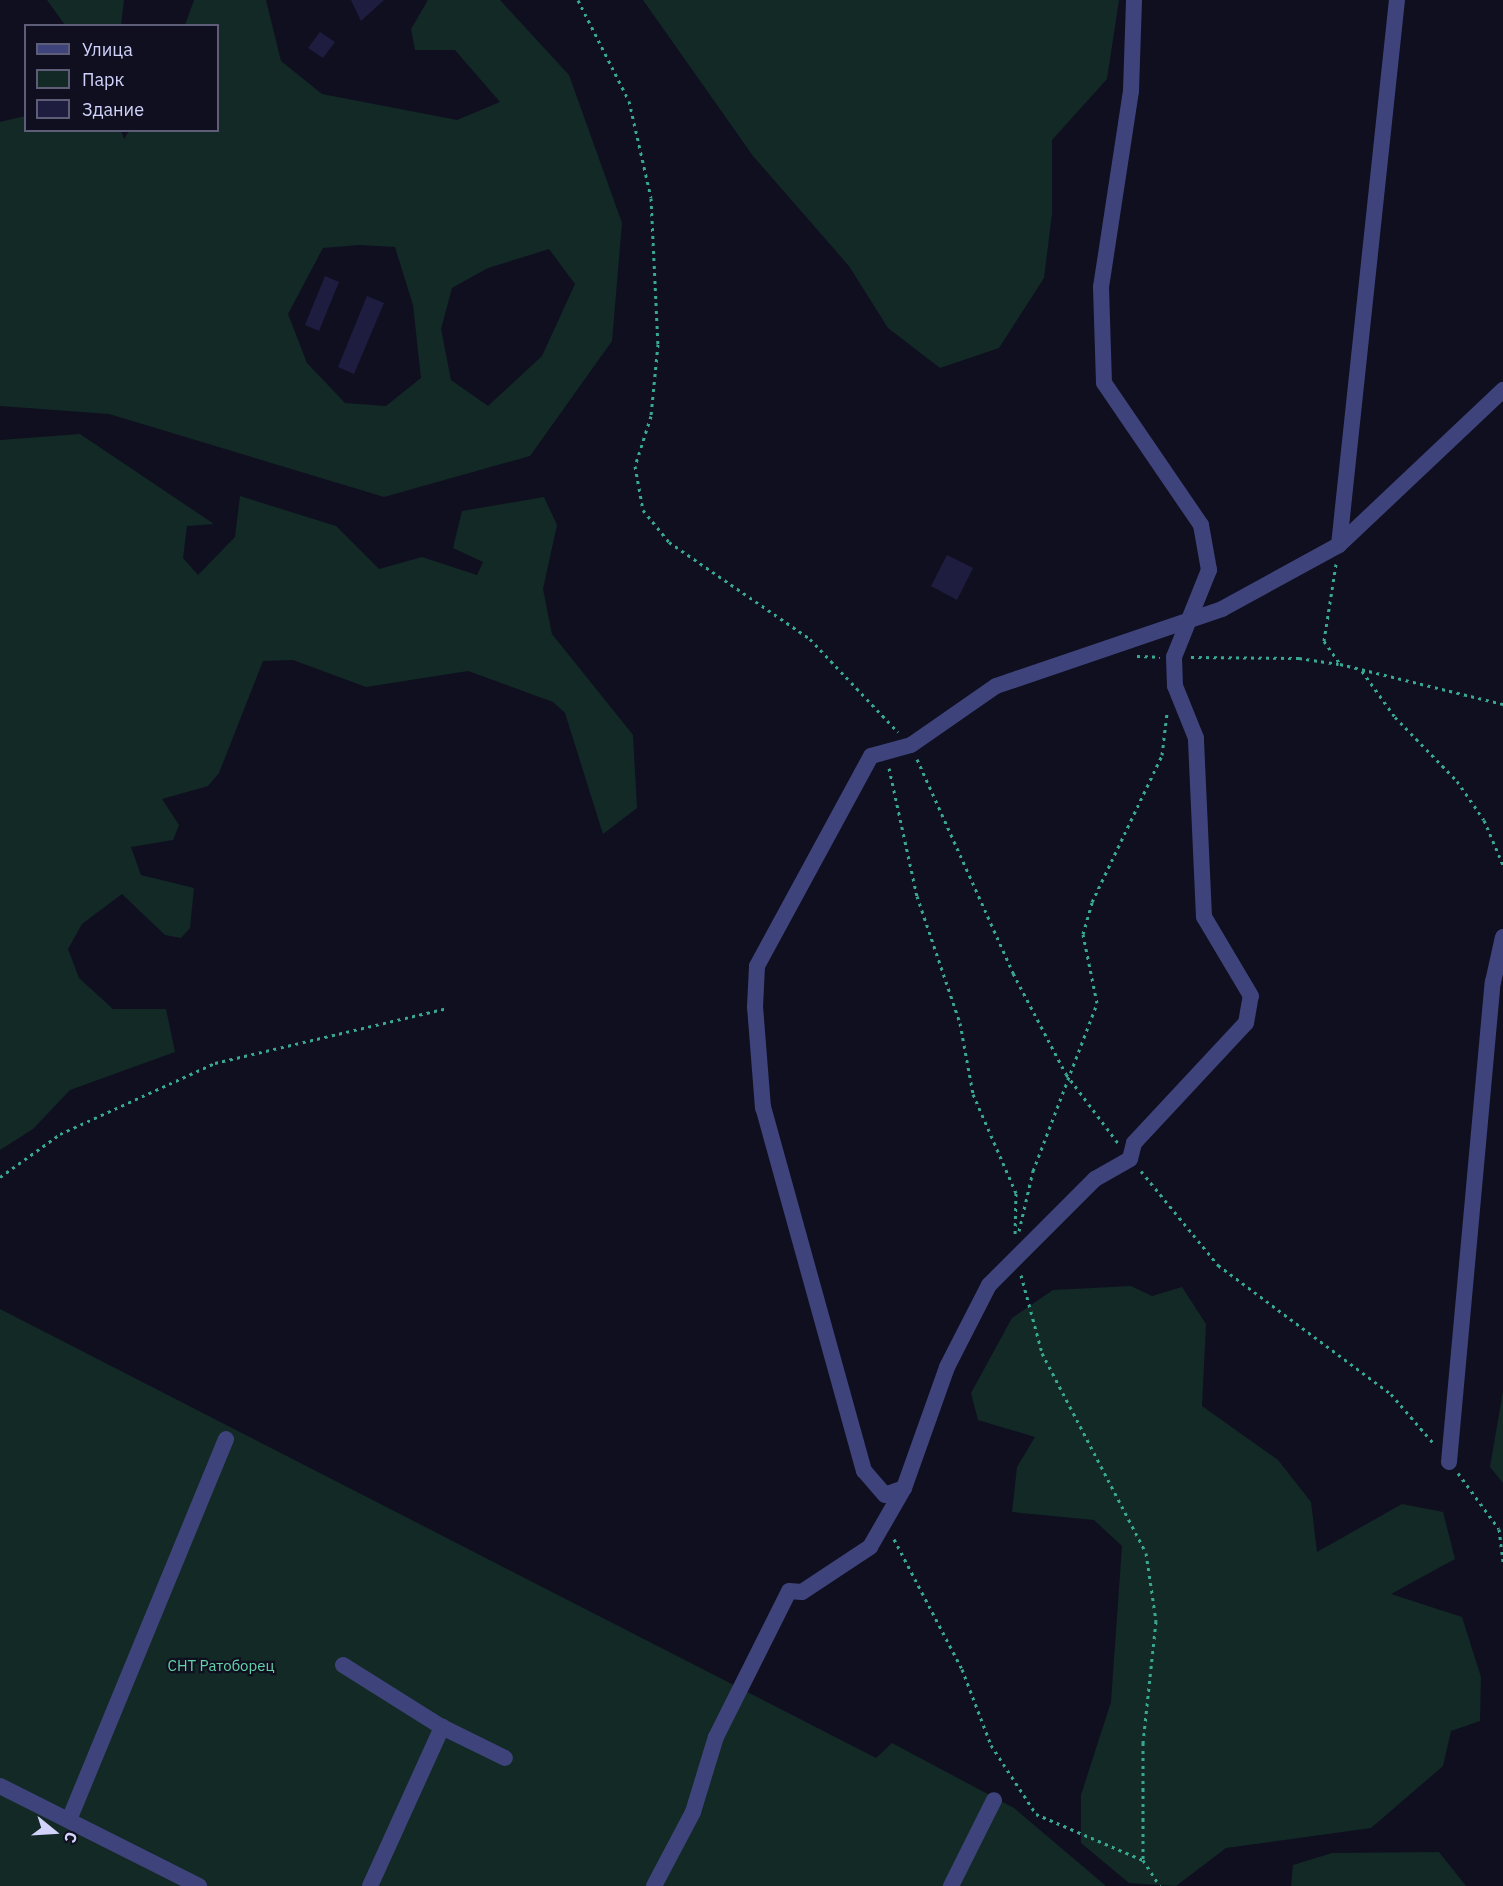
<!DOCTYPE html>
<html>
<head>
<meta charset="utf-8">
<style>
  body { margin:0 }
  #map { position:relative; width:1503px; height:1886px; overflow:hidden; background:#0f0f20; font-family:"IBM Plex Sans",sans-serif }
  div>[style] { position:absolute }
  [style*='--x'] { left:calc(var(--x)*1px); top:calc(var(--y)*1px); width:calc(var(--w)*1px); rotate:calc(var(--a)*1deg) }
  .green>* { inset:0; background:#122925 }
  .building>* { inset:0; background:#1f1d3f }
  .path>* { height:3px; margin-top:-1.5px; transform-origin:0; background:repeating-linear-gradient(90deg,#38a891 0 3px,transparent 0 7.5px) }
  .minor>* { height:16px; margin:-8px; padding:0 8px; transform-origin:8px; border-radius:8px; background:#3e447b }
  span { translate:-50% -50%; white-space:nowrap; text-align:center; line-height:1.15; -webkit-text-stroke:4.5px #0f0f20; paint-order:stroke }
  .park-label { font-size:15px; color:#64d4a8 }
  .legend { position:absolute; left:24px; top:24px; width:195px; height:108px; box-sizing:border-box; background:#0f0f20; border:2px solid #5d5d78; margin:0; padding:8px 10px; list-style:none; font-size:18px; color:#d2d3fb }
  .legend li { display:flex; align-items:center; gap:12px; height:30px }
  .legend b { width:30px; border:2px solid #5d5d78 }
  .north { position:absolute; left:24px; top:1802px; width:60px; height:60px; -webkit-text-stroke:4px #0f0f20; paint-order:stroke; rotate:108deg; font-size:16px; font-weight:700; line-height:24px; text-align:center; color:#d2d3fb }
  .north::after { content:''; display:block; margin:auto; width:21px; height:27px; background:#d2d3fb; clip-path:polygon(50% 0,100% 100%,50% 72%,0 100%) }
</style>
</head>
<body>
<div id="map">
  <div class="green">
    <i style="clip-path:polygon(47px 0,124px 0,121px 25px,65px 25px)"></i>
    <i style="clip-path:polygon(evenodd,194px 0,266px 0,281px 61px,322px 94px,457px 120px,500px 102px,455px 50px,415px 50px,411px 29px,428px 0,500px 0,569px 75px,622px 223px,612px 341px,530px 456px,384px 497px,109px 414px,0 406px,0 122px,25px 116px,26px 130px,121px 131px,124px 139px,129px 131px,218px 130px,218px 26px,185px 25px,194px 0,359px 245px,395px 247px,413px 305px,421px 378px,386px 406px,345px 403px,307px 363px,288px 314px,323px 248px,359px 245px,194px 0,549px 249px,575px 284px,542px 356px,488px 406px,451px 380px,441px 329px,452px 288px,488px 268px,549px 249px)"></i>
    <i style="clip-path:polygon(643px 0,1119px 0,1107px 79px,1052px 140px,1052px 214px,1044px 278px,999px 348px,940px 368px,888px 328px,849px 266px,753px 156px)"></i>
    <i style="clip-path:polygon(80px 434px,214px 524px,187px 526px,183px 558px,198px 575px,235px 537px,240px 496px,336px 526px,379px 569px,422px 557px,477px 575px,483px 562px,453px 548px,462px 511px,544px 497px,557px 525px,543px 589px,552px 634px,633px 735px,637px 808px,603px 834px,565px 713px,553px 702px,468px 671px,366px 687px,293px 660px,263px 661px,219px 773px,208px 786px,162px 799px,179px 825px,173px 840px,131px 847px,141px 875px,194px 888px,190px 928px,181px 938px,165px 935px,122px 894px,82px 924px,68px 949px,79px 978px,113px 1009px,166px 1009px,175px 1052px,70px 1090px,33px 1129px,0 1150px,0 440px)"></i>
    <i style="clip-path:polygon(1131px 1286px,1152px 1296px,1182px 1287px,1206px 1324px,1202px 1406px,1278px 1460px,1311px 1502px,1317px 1552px,1402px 1504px,1443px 1512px,1455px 1559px,1391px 1594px,1462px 1617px,1481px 1677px,1480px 1721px,1451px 1731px,1443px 1766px,1371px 1828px,1226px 1848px,1176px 1886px,1129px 1883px,1081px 1843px,1081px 1795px,1111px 1702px,1122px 1546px,1094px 1520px,1012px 1512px,1017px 1467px,1035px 1437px,978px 1420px,971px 1393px,1012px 1318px,1053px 1290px)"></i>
    <i style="clip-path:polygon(0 1309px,876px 1758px,892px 1743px,1014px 1808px,1106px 1886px,0 1886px)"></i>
    <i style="clip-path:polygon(1503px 1391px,1503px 1483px,1490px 1467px)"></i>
    <i style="clip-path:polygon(1439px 1852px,1466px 1886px,1291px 1886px,1293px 1865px,1332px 1853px)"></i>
  </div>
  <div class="building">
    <i style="clip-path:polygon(351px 0,384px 0,361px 21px)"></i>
    <i style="clip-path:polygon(320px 32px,335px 42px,323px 58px,308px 48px)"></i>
    <i style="clip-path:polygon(325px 276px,339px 282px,319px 331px,305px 325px)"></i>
    <i style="clip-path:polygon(367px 296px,384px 303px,354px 374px,338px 367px)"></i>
    <i style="clip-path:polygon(947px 555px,973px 568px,957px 600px,931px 586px)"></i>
  </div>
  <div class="path">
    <i style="--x:578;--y:0;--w:113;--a:63.2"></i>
    <i style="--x:629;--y:101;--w:99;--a:77.2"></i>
    <i style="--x:651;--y:198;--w:146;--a:87.3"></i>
    <i style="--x:658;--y:344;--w:72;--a:95.6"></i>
    <i style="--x:651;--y:416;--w:52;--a:107.7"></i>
    <i style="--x:635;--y:466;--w:45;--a:79.7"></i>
    <i style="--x:643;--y:510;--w:41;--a:50.9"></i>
    <i style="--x:669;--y:542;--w:171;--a:34.5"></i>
    <i style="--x:810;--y:639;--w:128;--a:46.6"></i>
    <i style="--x:1336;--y:564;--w:78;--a:98.9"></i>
    <i style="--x:1324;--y:641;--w:28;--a:55"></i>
    <i style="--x:1340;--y:664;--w:168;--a:13.8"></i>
    <i style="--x:1137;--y:656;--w:23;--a:2"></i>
    <i style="--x:1191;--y:657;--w:108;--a:0.5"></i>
    <i style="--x:1299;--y:658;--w:40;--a:8.5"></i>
    <i style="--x:1362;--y:671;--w:57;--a:54.3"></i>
    <i style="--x:1395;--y:717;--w:89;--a:45.9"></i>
    <i style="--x:1457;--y:781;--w:47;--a:55.3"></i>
    <i style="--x:1484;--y:820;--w:49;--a:67.1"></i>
    <i style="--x:917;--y:759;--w:235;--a:65.8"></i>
    <i style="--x:1013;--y:973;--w:114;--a:62.3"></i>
    <i style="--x:1066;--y:1074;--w:86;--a:53"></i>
    <i style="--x:889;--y:768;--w:131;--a:77.7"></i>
    <i style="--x:917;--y:896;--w:134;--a:71.3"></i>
    <i style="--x:960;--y:1023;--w:72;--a:79.6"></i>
    <i style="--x:973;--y:1094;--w:108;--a:66.5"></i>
    <i style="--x:1016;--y:1193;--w:43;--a:91.3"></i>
    <i style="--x:1141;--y:1171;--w:122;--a:50.7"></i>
    <i style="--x:1218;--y:1265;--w:216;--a:36.7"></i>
    <i style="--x:1391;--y:1394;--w:67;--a:49.2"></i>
    <i style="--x:0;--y:1177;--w:74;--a:-35.6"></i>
    <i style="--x:60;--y:1134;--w:170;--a:-24.6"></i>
    <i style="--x:215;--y:1063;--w:239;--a:-13.3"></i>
    <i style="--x:1019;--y:1231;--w:62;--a:-76.9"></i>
    <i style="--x:1033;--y:1171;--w:180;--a:-69.1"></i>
    <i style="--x:1097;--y:1003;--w:70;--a:-101.5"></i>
    <i style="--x:1083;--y:934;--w:33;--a:-74"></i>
    <i style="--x:1092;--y:902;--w:163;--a:-64.5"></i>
    <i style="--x:1162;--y:755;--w:42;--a:-83.2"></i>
    <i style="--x:1021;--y:1275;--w:81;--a:74.9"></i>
    <i style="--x:1042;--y:1353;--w:225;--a:62.5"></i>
    <i style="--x:1146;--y:1553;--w:69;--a:81.6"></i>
    <i style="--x:1156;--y:1621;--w:123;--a:96.1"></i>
    <i style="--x:1143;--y:1743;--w:117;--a:90"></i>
    <i style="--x:1143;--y:1860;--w:31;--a:57"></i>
    <i style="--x:1458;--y:1473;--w:69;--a:53.8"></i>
    <i style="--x:1499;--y:1529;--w:34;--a:83"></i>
    <i style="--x:894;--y:1539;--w:147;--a:62.4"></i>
    <i style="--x:962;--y:1669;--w:81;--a:69.1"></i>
    <i style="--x:991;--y:1745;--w:82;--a:56.9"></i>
    <i style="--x:1036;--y:1814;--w:116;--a:23.3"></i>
  </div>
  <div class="minor">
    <i style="--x:1339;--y:545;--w:548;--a:-83.93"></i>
    <i style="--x:1449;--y:1462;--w:482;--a:-84.8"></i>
    <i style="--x:1493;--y:982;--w:46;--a:-77.5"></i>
    <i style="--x:904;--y:1488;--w:20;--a:160"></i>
    <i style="--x:885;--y:1495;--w:32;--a:-131"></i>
    <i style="--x:864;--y:1471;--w:377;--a:-105.5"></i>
    <i style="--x:763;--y:1108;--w:101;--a:-94.5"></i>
    <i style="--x:755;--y:1007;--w:41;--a:-87.2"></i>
    <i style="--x:757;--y:966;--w:239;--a:-61.5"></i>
    <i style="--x:871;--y:756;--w:41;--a:-15.4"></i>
    <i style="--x:911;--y:745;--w:103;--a:-34.8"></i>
    <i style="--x:996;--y:686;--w:239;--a:-18.8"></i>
    <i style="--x:1222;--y:609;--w:133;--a:-28.7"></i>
    <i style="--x:1339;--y:545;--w:226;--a:-43.4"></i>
    <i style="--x:343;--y:1665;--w:117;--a:32.1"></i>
    <i style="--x:442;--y:1727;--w:70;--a:26.2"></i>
    <i style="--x:0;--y:1786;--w:223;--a:26.7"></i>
    <i style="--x:69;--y:1820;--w:412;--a:-67.6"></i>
    <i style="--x:370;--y:1886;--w:175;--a:-65.6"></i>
    <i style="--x:654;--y:1886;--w:84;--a:-62.2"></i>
    <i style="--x:693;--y:1812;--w:78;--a:-73"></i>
    <i style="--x:716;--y:1737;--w:163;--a:-63.4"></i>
    <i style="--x:789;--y:1591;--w:13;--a:4"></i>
    <i style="--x:802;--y:1592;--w:82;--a:-33.5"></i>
    <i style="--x:870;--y:1547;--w:68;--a:-60"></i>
    <i style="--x:904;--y:1488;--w:128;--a:-70.4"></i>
    <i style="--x:947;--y:1367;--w:92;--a:-62.9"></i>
    <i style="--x:989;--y:1285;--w:150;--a:-45"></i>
    <i style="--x:1095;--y:1179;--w:40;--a:-29.7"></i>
    <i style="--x:1130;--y:1159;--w:16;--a:-76"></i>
    <i style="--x:1134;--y:1143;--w:164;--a:-47"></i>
    <i style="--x:1246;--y:1023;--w:27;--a:-80"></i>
    <i style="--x:1251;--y:996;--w:92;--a:-120.7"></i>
    <i style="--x:1204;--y:917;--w:179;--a:-92.6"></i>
    <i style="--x:1196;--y:738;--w:56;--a:-112"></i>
    <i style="--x:1175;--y:686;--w:29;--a:-92"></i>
    <i style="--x:1174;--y:657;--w:94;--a:-68.1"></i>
    <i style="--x:1209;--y:570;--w:46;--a:-100.1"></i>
    <i style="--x:1201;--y:525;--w:172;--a:-124.3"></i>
    <i style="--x:1104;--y:383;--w:96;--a:-91.8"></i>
    <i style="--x:1101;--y:287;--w:198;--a:-81.3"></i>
    <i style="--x:1131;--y:91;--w:91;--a:-88.1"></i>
    <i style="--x:951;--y:1886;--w:96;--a:-63.4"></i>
  </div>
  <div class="park-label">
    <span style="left:221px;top:1666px">СНТ Ратоборец</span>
  </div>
  <ul class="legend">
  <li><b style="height:8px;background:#3e447b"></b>Улица</li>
  <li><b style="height:16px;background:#122925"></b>Парк</li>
  <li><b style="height:16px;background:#1f1d3f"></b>Здание</li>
  </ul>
  <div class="north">С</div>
</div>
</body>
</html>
